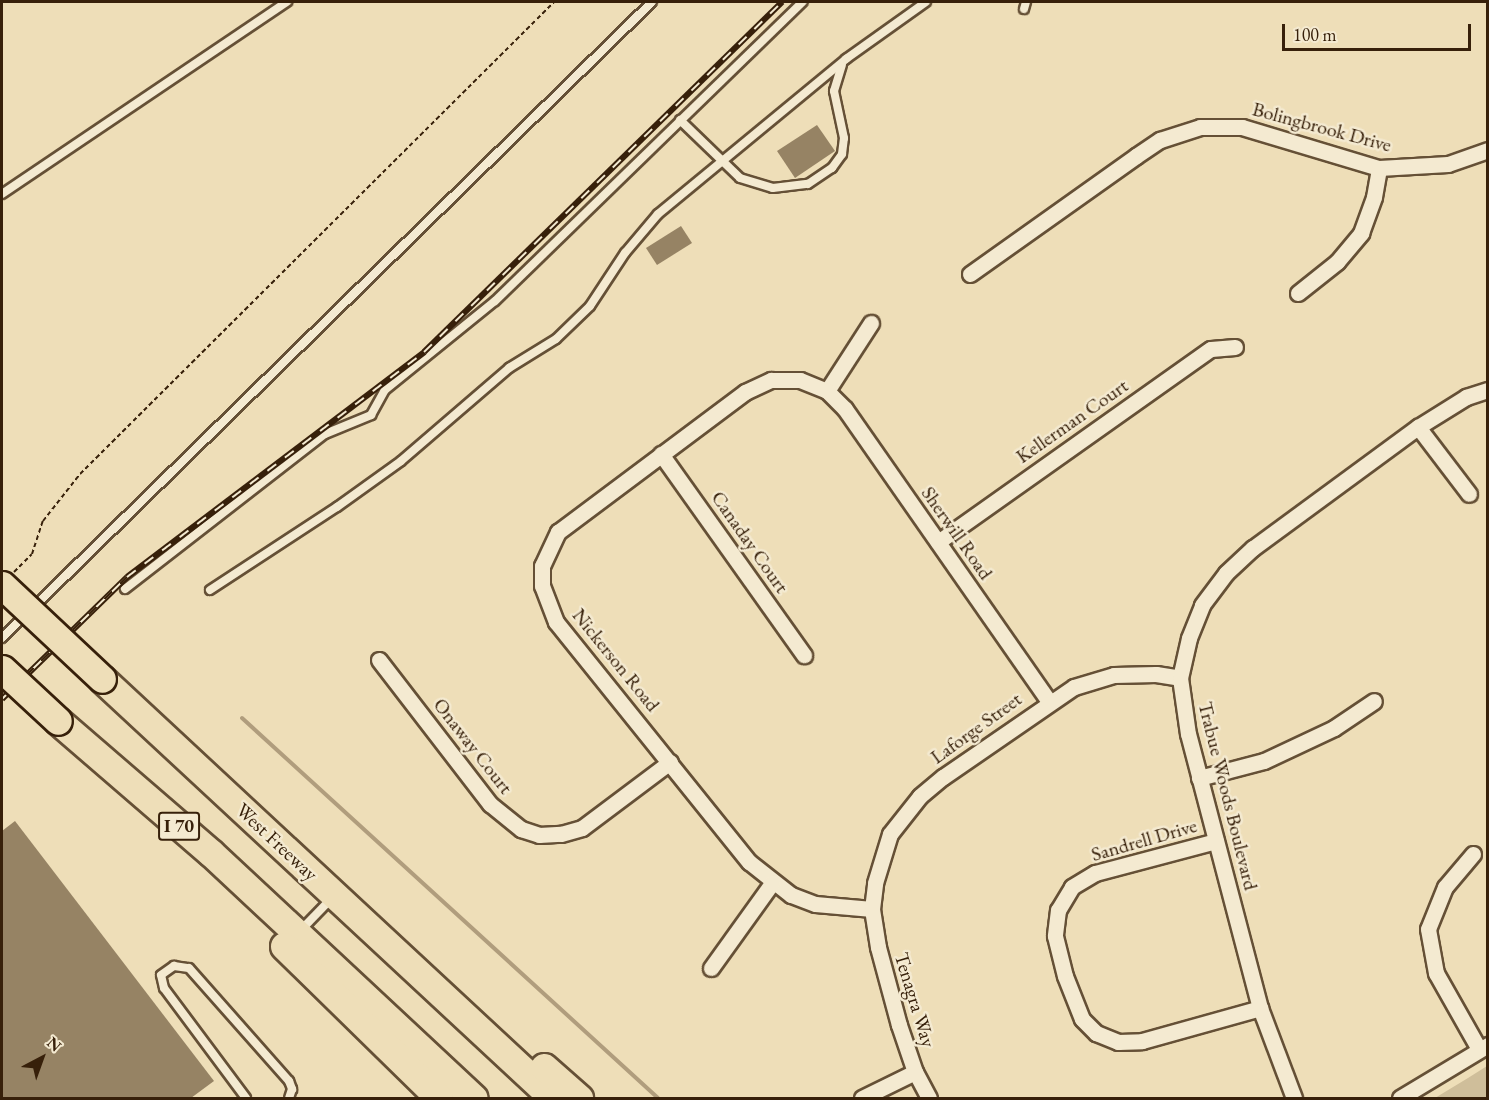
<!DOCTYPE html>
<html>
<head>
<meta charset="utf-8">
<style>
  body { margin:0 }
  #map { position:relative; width:1489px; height:1100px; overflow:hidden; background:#eedeb8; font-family:"EB Garamond",serif }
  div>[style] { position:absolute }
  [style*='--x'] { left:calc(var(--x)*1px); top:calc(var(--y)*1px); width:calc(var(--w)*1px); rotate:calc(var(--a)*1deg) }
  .green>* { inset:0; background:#cfbe9a }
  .stream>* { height:4px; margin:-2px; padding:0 2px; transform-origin:2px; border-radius:2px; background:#b09d7d }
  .building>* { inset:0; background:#968364 }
  .path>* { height:2px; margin-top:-1px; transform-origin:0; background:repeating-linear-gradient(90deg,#37200a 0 4.5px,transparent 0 7.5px) }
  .roads { filter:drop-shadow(2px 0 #655036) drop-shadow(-2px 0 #655036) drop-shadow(0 2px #655036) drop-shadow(0 -2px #655036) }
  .lane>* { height:8px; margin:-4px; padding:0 4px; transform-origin:4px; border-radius:4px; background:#f4ead1 }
  .street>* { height:15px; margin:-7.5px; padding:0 7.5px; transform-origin:7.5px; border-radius:7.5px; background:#f4ead1 }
  .highway>* { height:27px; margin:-13.5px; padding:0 13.5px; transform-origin:13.5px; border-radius:13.5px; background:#eedeb8 }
  .rail>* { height:6px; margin-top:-3px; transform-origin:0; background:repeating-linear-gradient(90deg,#f4ead1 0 11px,#37200a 0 22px); box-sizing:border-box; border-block:2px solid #37200a }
  .bridges { filter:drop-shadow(2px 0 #37200a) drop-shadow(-2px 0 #37200a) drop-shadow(0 2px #37200a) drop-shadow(0 -2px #37200a) }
  .highway-bridge>* { height:27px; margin:-13.5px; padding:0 13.5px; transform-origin:13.5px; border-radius:13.5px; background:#eedeb8 }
  span { translate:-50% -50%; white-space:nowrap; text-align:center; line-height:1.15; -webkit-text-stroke:5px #f4ead1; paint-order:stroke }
  .shield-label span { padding:2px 4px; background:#f4ead1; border:2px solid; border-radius:4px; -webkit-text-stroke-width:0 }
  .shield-label { font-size:18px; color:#37200a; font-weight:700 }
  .street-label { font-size:20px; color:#37200a }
  .frame { position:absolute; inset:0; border:3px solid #37200a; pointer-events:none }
  .north { position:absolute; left:12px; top:1028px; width:60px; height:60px; -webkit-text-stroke:4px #f4ead1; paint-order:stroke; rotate:41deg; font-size:16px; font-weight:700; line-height:24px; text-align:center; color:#37200a }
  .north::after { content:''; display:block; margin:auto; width:21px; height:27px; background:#37200a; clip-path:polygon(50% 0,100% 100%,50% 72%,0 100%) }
  .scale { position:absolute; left:1282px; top:24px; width:189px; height:27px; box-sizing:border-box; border:3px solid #37200a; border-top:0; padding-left:8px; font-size:18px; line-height:21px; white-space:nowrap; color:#37200a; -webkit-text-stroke:4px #f4ead1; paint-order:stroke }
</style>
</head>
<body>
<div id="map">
  <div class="green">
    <i style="clip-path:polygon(1487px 1066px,1487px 1098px,1435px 1098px,1468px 1078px)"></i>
  </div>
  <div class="stream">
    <i style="--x:242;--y:718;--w:563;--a:42.41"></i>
  </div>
  <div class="building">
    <i style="clip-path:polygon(817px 125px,835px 151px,795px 178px,777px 151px)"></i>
    <i style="clip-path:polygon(681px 226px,692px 243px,657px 265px,646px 248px)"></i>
    <i style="clip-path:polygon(15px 821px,214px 1081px,191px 1098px,2px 1098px,2px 831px)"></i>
  </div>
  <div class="path">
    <i style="--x:14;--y:572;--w:25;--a:-45"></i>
    <i style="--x:32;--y:554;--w:35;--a:-72"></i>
    <i style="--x:43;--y:521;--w:60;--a:-51.8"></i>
    <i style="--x:80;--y:474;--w:669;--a:-44.88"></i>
  </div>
  <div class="roads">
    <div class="lane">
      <i style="--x:1024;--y:9;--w:7;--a:-74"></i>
      <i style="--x:680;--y:120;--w:83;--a:44"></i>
      <i style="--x:740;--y:178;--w:34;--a:17"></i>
      <i style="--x:773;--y:188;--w:35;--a:-7"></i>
      <i style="--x:808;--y:184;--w:29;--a:-34"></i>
      <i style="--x:832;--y:168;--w:17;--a:-54"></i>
      <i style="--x:842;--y:154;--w:16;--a:-83"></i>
      <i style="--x:844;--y:138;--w:48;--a:-102"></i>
      <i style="--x:834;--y:91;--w:27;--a:-73"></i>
      <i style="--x:2;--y:194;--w:344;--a:-34"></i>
      <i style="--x:125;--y:589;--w:253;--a:-37.8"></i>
      <i style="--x:325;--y:434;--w:50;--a:-22.4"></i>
      <i style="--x:371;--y:415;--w:29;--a:-61"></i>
      <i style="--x:385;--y:390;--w:141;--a:-39"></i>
      <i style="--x:495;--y:301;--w:429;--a:-44.2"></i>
      <i style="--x:210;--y:590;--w:152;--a:-33.2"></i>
      <i style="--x:337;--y:507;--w:79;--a:-35.7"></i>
      <i style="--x:401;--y:461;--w:143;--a:-40.7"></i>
      <i style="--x:509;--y:368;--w:55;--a:-31.7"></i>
      <i style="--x:556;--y:339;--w:47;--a:-44.1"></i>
      <i style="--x:590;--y:306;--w:64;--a:-56.6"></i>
      <i style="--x:625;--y:253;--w:51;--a:-49.8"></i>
      <i style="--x:658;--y:214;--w:244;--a:-39.5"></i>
      <i style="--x:846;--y:59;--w:98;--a:-35.5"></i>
      <i style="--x:2;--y:638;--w:909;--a:-44.38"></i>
      <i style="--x:300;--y:931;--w:45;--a:-45.9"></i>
      <i style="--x:246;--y:1098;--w:137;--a:-126.7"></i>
      <i style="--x:164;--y:988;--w:13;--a:-103"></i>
      <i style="--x:161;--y:975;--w:16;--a:-35"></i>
      <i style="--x:174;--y:966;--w:15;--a:8"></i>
      <i style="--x:189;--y:968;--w:151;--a:48.5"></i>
      <i style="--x:289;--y:1081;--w:9;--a:69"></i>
      <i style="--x:292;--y:1089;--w:9;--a:108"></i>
    </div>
    <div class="street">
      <i style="--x:970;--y:274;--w:204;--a:-35.4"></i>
      <i style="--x:1136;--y:156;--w:29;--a:-34"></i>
      <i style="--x:1160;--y:140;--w:42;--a:-18"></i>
      <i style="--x:1200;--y:127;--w:42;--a:0"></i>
      <i style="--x:1242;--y:127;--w:143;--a:16.7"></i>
      <i style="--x:1379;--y:168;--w:69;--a:-3.3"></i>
      <i style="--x:1448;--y:164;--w:42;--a:-19.3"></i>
      <i style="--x:1298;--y:293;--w:50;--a:-38.5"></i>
      <i style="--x:1337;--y:262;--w:38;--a:-50"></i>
      <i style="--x:1361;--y:233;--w:38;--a:-70"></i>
      <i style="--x:1374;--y:197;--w:29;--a:-80"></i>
      <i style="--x:827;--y:391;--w:81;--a:-57.1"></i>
      <i style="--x:1418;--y:427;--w:84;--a:52.7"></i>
      <i style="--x:661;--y:454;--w:247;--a:54.6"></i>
      <i style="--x:938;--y:542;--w:334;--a:-35.3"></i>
      <i style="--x:1211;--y:349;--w:24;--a:-5"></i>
      <i style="--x:379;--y:660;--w:182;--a:52.4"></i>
      <i style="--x:490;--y:804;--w:40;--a:39"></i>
      <i style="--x:521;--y:829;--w:19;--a:18"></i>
      <i style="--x:539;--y:835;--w:22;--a:-3"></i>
      <i style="--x:561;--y:834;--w:22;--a:-16"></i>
      <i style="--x:582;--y:828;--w:110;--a:-36.9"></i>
      <i style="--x:1199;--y:778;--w:67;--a:-14.7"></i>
      <i style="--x:1264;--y:761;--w:77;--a:-25.2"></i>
      <i style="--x:1334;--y:728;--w:48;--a:-34"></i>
      <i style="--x:1216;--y:841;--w:125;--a:165.2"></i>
      <i style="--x:1095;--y:873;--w:27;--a:149"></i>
      <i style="--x:1072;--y:887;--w:27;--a:121"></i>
      <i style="--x:1058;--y:910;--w:26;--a:97"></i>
      <i style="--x:1055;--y:936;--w:41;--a:76"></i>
      <i style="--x:1065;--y:976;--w:46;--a:68.4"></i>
      <i style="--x:1082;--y:1019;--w:20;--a:45"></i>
      <i style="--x:1096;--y:1033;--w:24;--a:22"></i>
      <i style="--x:1118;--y:1042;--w:24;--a:-2"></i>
      <i style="--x:1142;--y:1041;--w:123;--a:-15.6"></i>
      <i style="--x:1473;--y:854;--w:43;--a:130.3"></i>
      <i style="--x:1445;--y:887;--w:45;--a:112"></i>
      <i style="--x:1428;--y:929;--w:45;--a:79.7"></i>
      <i style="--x:1436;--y:973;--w:87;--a:60.5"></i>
      <i style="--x:872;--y:909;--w:57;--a:-175"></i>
      <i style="--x:815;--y:904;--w:26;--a:-159"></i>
      <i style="--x:791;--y:895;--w:53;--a:-141.8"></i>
      <i style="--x:749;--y:862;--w:308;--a:-128.8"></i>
      <i style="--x:556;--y:622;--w:39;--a:-111"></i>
      <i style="--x:542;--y:586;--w:20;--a:-90"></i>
      <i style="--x:542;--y:566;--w:38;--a:-65"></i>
      <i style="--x:558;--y:532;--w:234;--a:-36.8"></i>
      <i style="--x:745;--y:392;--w:29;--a:-25"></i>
      <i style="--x:771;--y:380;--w:29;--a:0"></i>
      <i style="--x:800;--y:380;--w:29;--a:22"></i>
      <i style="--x:827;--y:391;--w:25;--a:45"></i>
      <i style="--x:845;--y:409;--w:356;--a:55.1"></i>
      <i style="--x:711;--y:968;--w:105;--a:-54.3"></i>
      <i style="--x:862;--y:1098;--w:59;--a:-26.1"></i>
      <i style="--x:929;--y:1098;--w:30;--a:-118"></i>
      <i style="--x:915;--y:1072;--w:50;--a:-108.8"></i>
      <i style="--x:899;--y:1025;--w:81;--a:-105.1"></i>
      <i style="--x:878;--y:947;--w:38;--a:-99"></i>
      <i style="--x:872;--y:909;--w:26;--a:-83"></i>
      <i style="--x:875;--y:883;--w:51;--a:-73"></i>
      <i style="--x:890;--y:834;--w:48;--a:-51.7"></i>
      <i style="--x:920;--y:796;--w:30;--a:-40"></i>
      <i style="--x:943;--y:777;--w:159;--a:-34.5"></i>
      <i style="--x:1074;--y:687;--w:42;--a:-16.7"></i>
      <i style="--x:1114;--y:675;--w:42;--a:-1.4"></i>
      <i style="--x:1156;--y:674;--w:24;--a:9"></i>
      <i style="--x:1294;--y:1098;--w:96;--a:-110.7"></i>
      <i style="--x:1260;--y:1008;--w:283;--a:-104.7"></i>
      <i style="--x:1188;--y:734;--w:57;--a:-98.1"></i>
      <i style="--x:1180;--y:678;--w:41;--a:-77.3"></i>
      <i style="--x:1189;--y:638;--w:35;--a:-68"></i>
      <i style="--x:1202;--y:605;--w:40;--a:-53"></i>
      <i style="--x:1226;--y:573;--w:37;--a:-43"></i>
      <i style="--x:1253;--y:548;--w:205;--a:-36.3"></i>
      <i style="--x:1418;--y:427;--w:57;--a:-32"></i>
      <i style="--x:1466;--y:397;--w:23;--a:-18"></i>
      <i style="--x:1400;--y:1098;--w:103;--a:-31.1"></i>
    </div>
    <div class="highway">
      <i style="--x:102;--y:679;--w:616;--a:42.89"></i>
      <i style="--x:58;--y:721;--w:202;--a:40.8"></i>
      <i style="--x:211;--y:853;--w:359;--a:43"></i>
      <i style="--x:284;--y:946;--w:217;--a:44.4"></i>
      <i style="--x:544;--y:1067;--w:47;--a:41.5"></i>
    </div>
  </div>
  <div class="rail">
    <i style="--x:2;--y:699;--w:175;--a:-44.3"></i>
    <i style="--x:127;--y:577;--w:373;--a:-37.1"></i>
    <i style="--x:424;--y:352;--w:501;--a:-44.35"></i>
  </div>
  <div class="bridges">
    <div class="highway-bridge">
      <i style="--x:2;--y:585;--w:137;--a:43.2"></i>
      <i style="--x:2;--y:669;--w:76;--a:42.9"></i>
    </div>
  </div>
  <div class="shield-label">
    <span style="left:179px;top:826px">I 70</span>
  </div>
  <div class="street-label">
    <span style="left:1322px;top:127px;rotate:15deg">Bolingbrook Drive</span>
    <span style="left:1072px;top:421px;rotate:-35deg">Kellerman Court</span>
    <span style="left:957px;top:533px;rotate:55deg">Sherwill Road</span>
    <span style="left:750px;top:542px;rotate:55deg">Canaday Court</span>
    <span style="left:616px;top:660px;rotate:51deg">Nickerson Road</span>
    <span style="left:976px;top:728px;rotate:-36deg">Laforge Street</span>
    <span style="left:473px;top:746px;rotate:52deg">Onaway Court</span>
    <span style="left:1228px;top:796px;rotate:76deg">Trabue Woods Boulevard</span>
    <span style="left:1144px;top:840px;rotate:-16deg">Sandrell Drive</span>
    <span style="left:277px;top:842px;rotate:43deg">West Freeway</span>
    <span style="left:915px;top:1000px;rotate:73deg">Tenagra Way</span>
  </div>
  <div class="frame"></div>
  <div class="north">N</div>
  <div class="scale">100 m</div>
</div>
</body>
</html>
